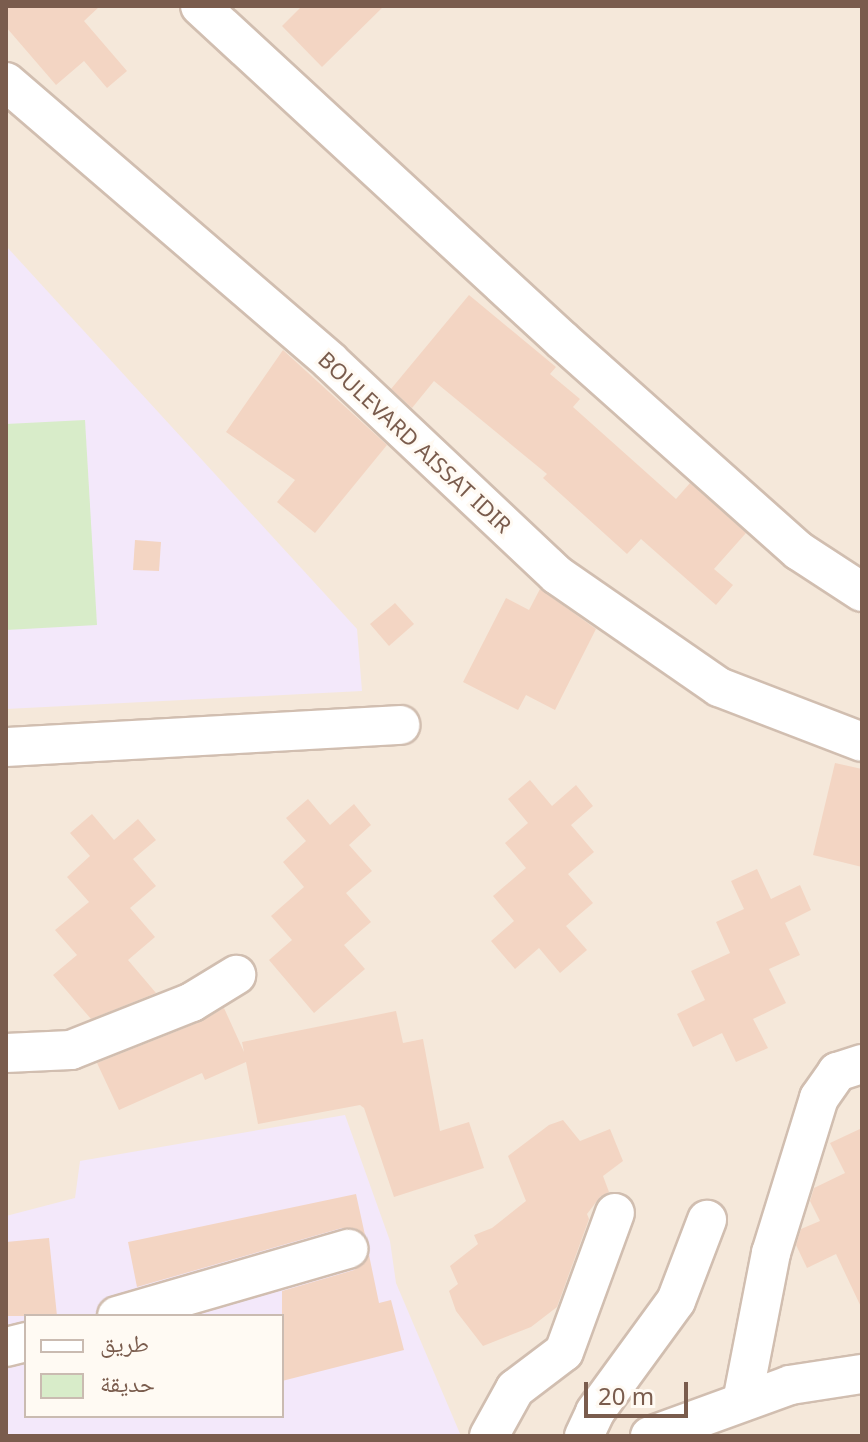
<!DOCTYPE html>
<html>
<head>
<meta charset="utf-8">
<style>
  body { margin:0 }
  #map { position:relative; width:868px; height:1442px; overflow:hidden; background:#fdf6ec; font-family:"Noto Sans","Noto Naskh Arabic",sans-serif }
  div>[style] { position:absolute }
  [style*='--x'] { left:calc(var(--x)*1px); top:calc(var(--y)*1px); width:calc(var(--w)*1px); rotate:calc(var(--a)*1deg) }
  .residential>* { inset:0; background:#f5e8da }
  .education>* { inset:0; background:#f3e8fa }
  .green>* { inset:0; background:#d8ecc9 }
  .building>* { inset:0; background:#f3d5c3 }
  .roads { filter:drop-shadow(2px 0 #d1beb0) drop-shadow(-2px 0 #d1beb0) drop-shadow(0 2px #d1beb0) drop-shadow(0 -2px #d1beb0) }
  .minor>* { height:38px; margin:-19px; padding:0 19px; transform-origin:19px; border-radius:19px; background:#fff }
  span { translate:-50% -50%; white-space:nowrap; text-align:center; line-height:1.15; -webkit-text-stroke:6px #fffaf3; paint-order:stroke }
  .street-label { font-size:22px; color:#7a5c4d }
  .frame { position:absolute; inset:0; border:8px solid #7a5c4d; pointer-events:none }
  .legend { position:absolute; left:24px; top:1314px; width:260px; height:104px; box-sizing:border-box; background:#fffaf3; border:2px solid #cabbb1; margin:0; padding:10px 14px; list-style:none; font-size:24px; color:#7a5c4d }
  .legend li { display:flex; align-items:center; gap:16px; height:40px }
  .legend b { width:40px; border:2px solid #cabbb1 }
  .scale { position:absolute; left:584px; top:1382px; width:104px; height:36px; box-sizing:border-box; border:4px solid #7a5c4d; border-top:0; padding-left:10px; font-size:24px; line-height:28px; white-space:nowrap; color:#7a5c4d; -webkit-text-stroke:6px #fffaf3; paint-order:stroke }
</style>
</head>
<body>
<div id="map">
  <div class="residential">
    <i style="clip-path:polygon(evenodd,6px 6px,862px 6px,862px 1436px,6px 1436px,6px 6px,26px 1316px,282px 1316px,282px 1416px,26px 1416px,26px 1316px)"></i>
  </div>
  <div class="education">
    <i style="clip-path:polygon(6px 246px,357px 629px,362px 691px,6px 709px)"></i>
    <i style="clip-path:polygon(evenodd,345px 1115px,390px 1241px,396px 1283px,461px 1436px,6px 1436px,6px 1216px,75px 1198px,80px 1161px,345px 1115px,26px 1316px,282px 1316px,282px 1416px,26px 1416px,26px 1316px)"></i>
  </div>
  <div class="green">
    <i style="clip-path:polygon(85px 420px,97px 625px,6px 630px,6px 424px)"></i>
  </div>
  <div class="building">
    <i style="clip-path:polygon(6px 6px,100px 6px,84px 21px,127px 71px,107px 88px,84px 61px,56px 85px,6px 27px)"></i>
    <i style="clip-path:polygon(302px 6px,384px 6px,322px 67px,282px 26px)"></i>
    <i style="clip-path:polygon(469px 295px,556px 367px,550px 374px,580px 399px,573px 407px,676px 499px,690px 483px,746px 533px,714px 569px,733px 585px,716px 605px,641px 539px,627px 554px,543px 478px,547px 474px,434px 381px,412px 408px,391px 389px)"></i>
    <i style="clip-path:polygon(283px 350px,387px 445px,315px 533px,277px 502px,295px 480px,226px 432px)"></i>
    <i style="clip-path:polygon(135px 540px,161px 542px,159px 571px,133px 570px)"></i>
    <i style="clip-path:polygon(540px 589px,596px 629px,555px 710px,526px 695px,518px 710px,463px 682px,506px 598px,529px 610px)"></i>
    <i style="clip-path:polygon(395px 603px,414px 624px,389px 646px,370px 624px)"></i>
    <i style="clip-path:polygon(835px 763px,862px 769px,862px 867px,813px 855px)"></i>
    <i style="clip-path:polygon(530px 780px,552px 806px,576px 785px,593px 806px,571px 825px,594px 852px,568px 874px,593px 903px,566px 926px,587px 950px,560px 973px,539px 948px,515px 969px,491px 941px,514px 921px,493px 896px,526px 868px,505px 843px,528px 823px,508px 799px)"></i>
    <i style="clip-path:polygon(308px 799px,330px 825px,354px 804px,371px 825px,349px 845px,372px 871px,346px 893px,371px 922px,344px 945px,365px 969px,314px 1013px,269px 960px,292px 940px,271px 916px,304px 887px,283px 862px,306px 841px,286px 818px)"></i>
    <i style="clip-path:polygon(92px 814px,114px 840px,138px 819px,156px 840px,133px 859px,156px 886px,130px 908px,155px 937px,128px 960px,156px 993px,91px 1019px,53px 975px,77px 955px,55px 930px,89px 902px,67px 877px,90px 856px,70px 833px)"></i>
    <i style="clip-path:polygon(757px 869px,771px 899px,800px 885px,811px 910px,785px 923px,800px 955px,769px 969px,786px 1003px,753px 1019px,768px 1048px,736px 1062px,722px 1033px,693px 1047px,677px 1014px,705px 1000px,691px 971px,730px 953px,716px 922px,744px 909px,731px 881px)"></i>
    <i style="clip-path:polygon(224px 1008px,244px 1052px,242px 1042px,396px 1011px,403px 1043px,423px 1039px,440px 1131px,469px 1122px,484px 1168px,394px 1197px,364px 1108px,360px 1105px,258px 1124px,246px 1062px,205px 1080px,202px 1073px,119px 1110px,97px 1063px,200px 1022px)"></i>
    <i style="clip-path:polygon(563px 1120px,580px 1141px,610px 1129px,623px 1161px,603px 1176px,609px 1192px,600px 1197px,587px 1214px,589px 1219px,557px 1307px,531px 1327px,483px 1346px,456px 1311px,449px 1291px,458px 1284px,450px 1266px,478px 1244px,474px 1235px,492px 1228px,526px 1201px,508px 1156px,549px 1125px)"></i>
    <i style="clip-path:polygon(862px 1128px,862px 1309px,836px 1254px,807px 1268px,796px 1245px,801px 1229px,820px 1221px,810px 1201px,814px 1188px,845px 1173px,830px 1143px)"></i>
    <i style="clip-path:polygon(356px 1194px,365px 1235px,354px 1228px,342px 1228px,137px 1287px,128px 1242px)"></i>
    <i style="clip-path:polygon(49px 1238px,57px 1316px,6px 1316px,6px 1242px)"></i>
    <i style="clip-path:polygon(369px 1255px,379px 1303px,391px 1300px,404px 1350px,282px 1381px,282px 1291px,354px 1270px)"></i>
  </div>
  <div class="roads">
    <div class="minor">
      <i style="--x:200;--y:6;--w:493;--a:42.7"></i>
      <i style="--x:562;--y:340;--w:317;--a:41.7"></i>
      <i style="--x:799;--y:551;--w:75;--a:33.1"></i>
      <i style="--x:6;--y:82;--w:428;--a:40.7"></i>
      <i style="--x:330;--y:361;--w:312;--a:43.3"></i>
      <i style="--x:557;--y:575;--w:197;--a:34.7"></i>
      <i style="--x:719;--y:687;--w:153;--a:21"></i>
      <i style="--x:6;--y:747;--w:395;--a:-3.2"></i>
      <i style="--x:6;--y:1053;--w:65;--a:-2.6"></i>
      <i style="--x:71;--y:1050;--w:130;--a:-21.6"></i>
      <i style="--x:192;--y:1002;--w:52;--a:-31.5"></i>
      <i style="--x:117;--y:1316;--w:241;--a:-16.2"></i>
      <i style="--x:6;--y:1347;--w:21;--a:-14"></i>
      <i style="--x:742;--y:1402;--w:152;--a:-79"></i>
      <i style="--x:771;--y:1253;--w:162;--a:-72.8"></i>
      <i style="--x:819;--y:1098;--w:32;--a:-55"></i>
      <i style="--x:837;--y:1072;--w:26;--a:-18"></i>
      <i style="--x:489;--y:1436;--w:54;--a:-61"></i>
      <i style="--x:515;--y:1389;--w:61;--a:-37.1"></i>
      <i style="--x:564;--y:1352;--w:148;--a:-69.9"></i>
      <i style="--x:584;--y:1436;--w:26;--a:-65"></i>
      <i style="--x:595;--y:1412;--w:137;--a:-53.9"></i>
      <i style="--x:676;--y:1301;--w:87;--a:-69.1"></i>
      <i style="--x:650;--y:1436;--w:149;--a:-20"></i>
      <i style="--x:790;--y:1385;--w:73;--a:-8.7"></i>
    </div>
  </div>
  <div class="street-label">
    <span style="left:415px;top:442px;rotate:43deg">BOULEVARD AISSAT IDIR</span>
  </div>
  <div class="frame"></div>
  <ul class="legend">
  <li><b style="height:10px;background:#fff"></b>طريق</li>
  <li><b style="height:22px;background:#d8ecc9"></b>حديقة</li>
  </ul>
  <div class="scale">20 m</div>
</div>
</body>
</html>
